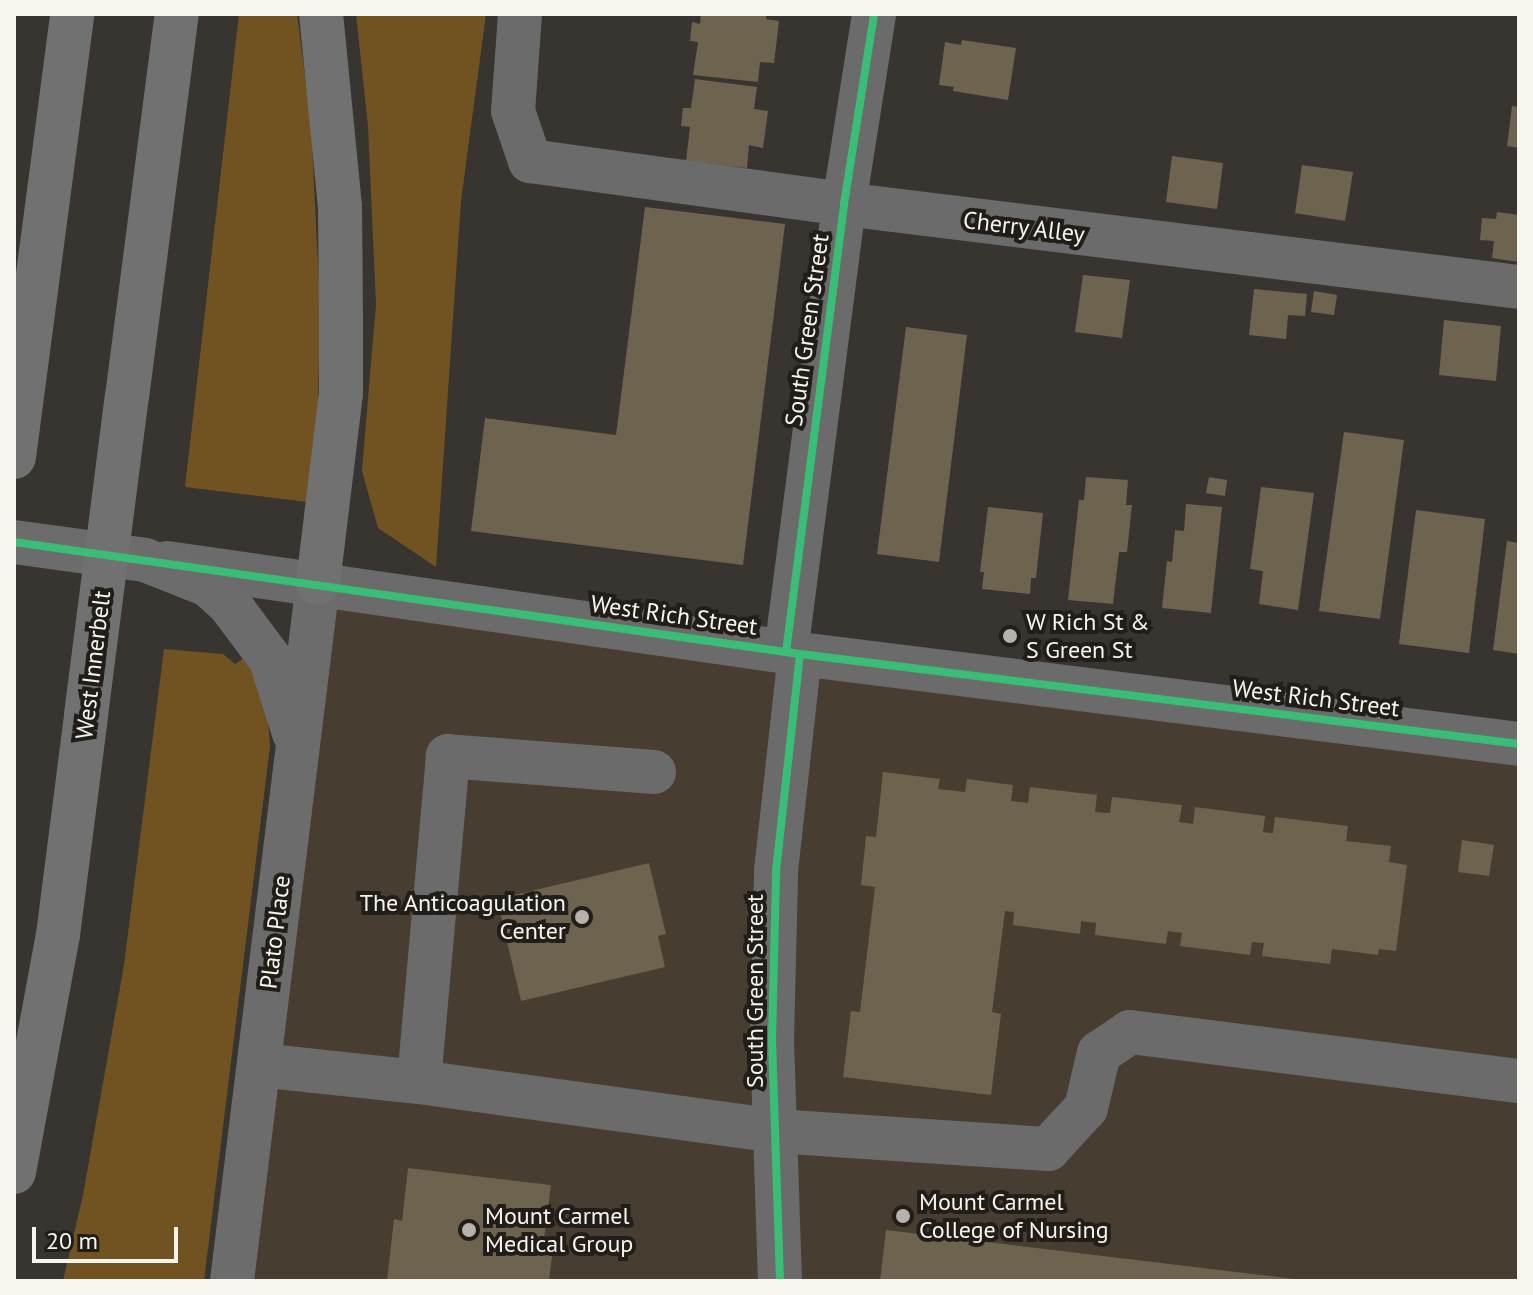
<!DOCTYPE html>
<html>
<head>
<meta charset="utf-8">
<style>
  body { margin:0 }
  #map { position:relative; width:1533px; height:1295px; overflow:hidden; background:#383530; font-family:"PT Sans",sans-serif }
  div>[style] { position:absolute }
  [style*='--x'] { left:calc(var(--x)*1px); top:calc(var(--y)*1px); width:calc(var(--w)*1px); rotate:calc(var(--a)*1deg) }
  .built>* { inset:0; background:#473e31 }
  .green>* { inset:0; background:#715322 }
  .building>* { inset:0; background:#6e634f }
  .minor>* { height:44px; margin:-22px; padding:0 22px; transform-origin:22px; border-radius:22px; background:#6b6b6c }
  .major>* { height:44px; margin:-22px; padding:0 22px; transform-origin:22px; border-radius:22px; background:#6b6c6b }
  .highway>* { height:44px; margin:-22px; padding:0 22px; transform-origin:22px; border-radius:22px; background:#717171 }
  .highway-bridge>* { height:44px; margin:-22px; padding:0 22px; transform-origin:22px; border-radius:22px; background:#717171 }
  .cycleway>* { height:8px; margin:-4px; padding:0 4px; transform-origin:4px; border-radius:4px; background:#3abd76 }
  .dots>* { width:22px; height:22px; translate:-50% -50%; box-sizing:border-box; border:4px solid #211e1a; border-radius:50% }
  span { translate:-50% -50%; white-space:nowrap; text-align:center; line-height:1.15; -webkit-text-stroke:8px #211e1a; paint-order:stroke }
  .street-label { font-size:24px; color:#f8f4ee }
  .poi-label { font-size:24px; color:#f8f4ee }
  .left { translate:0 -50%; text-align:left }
  .right { translate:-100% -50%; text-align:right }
  .frame { position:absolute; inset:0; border:16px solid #f8f4ee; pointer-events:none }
  .scale { position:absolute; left:32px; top:1227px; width:146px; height:36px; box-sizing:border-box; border:4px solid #f8f4ee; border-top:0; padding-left:10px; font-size:24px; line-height:28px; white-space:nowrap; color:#f8f4ee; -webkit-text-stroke:6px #211e1a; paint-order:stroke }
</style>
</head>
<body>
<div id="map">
  <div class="built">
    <i style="clip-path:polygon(318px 583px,1519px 744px,1519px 1281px,232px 1281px)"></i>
  </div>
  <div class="green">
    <i style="clip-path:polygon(239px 14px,297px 14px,311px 124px,320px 305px,316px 503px,185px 487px)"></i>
    <i style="clip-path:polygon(356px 14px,486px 14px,461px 201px,436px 567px,378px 528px,362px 471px,376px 304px,368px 126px)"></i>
    <i style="clip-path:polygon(164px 649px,223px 654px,235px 664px,246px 657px,267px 707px,270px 746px,204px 1281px,63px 1281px,83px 1195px,124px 965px)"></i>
  </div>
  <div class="building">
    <i style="clip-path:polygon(701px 14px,766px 14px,766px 19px,779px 21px,774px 63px,760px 62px,758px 82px,693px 75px,698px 42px,690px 41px,692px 22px,700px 24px)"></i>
    <i style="clip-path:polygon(962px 40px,1016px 48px,1008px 100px,953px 91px,954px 87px,939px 85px,945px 42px,961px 45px)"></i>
    <i style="clip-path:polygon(695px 79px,757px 87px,754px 109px,768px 111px,763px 148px,749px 145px,747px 168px,686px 161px,690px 127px,681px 126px,683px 108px,691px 108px)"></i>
    <i style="clip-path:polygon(1512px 106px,1519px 107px,1519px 148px,1507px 146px)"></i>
    <i style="clip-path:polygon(1172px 156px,1223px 163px,1217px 209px,1166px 202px)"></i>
    <i style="clip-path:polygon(1302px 165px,1353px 172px,1345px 221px,1295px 213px)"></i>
    <i style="clip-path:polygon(645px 207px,785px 224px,743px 565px,471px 531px,485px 418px,616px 435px)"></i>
    <i style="clip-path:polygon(1497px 212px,1519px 215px,1519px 262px,1492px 258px,1494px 241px,1480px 240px,1482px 218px,1496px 219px)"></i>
    <i style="clip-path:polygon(1083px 275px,1130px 280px,1122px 338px,1075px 332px)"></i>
    <i style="clip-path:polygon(1254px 289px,1307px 294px,1305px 316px,1288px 315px,1286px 339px,1249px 335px)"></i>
    <i style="clip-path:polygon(1314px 291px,1337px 295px,1334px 315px,1311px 312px)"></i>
    <i style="clip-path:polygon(1444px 320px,1501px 326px,1496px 381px,1439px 375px)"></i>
    <i style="clip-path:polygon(906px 327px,967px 335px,939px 562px,877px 554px)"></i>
    <i style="clip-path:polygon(1344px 432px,1404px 440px,1380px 619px,1319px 611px)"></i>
    <i style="clip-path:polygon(1086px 477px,1128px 480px,1126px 505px,1132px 505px,1127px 552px,1119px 552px,1113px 604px,1068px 600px,1079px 500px,1084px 500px)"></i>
    <i style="clip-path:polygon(1209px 477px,1227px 480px,1225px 496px,1206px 493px)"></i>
    <i style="clip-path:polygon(1261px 487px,1314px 493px,1298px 610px,1259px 604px,1263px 571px,1250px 569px)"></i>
    <i style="clip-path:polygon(1186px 504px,1222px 507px,1211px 613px,1162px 608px,1167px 561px,1172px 562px,1175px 530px,1184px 531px)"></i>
    <i style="clip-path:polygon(988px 507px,1043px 513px,1036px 578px,1031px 578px,1030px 594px,982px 589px,984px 572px,980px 572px)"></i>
    <i style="clip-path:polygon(1416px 510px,1485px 519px,1469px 653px,1399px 644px)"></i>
    <i style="clip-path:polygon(1507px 541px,1519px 543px,1519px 654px,1493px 650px)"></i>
    <i style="clip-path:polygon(883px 772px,940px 779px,938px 789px,965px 792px,967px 779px,1013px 785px,1011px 801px,1028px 803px,1030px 787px,1097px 795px,1095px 812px,1110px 813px,1112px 797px,1182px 805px,1179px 822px,1193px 824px,1195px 807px,1265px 816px,1263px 832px,1273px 833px,1275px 817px,1348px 826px,1346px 841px,1391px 846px,1389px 862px,1407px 865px,1396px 951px,1379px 949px,1378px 955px,1332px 949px,1330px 964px,1262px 956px,1264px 943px,1252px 942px,1250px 955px,1180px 946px,1182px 933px,1168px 931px,1166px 944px,1095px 935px,1096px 923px,1081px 921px,1080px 934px,1013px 925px,1014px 912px,1005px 911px,992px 1012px,1001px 1014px,991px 1095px,843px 1077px,851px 1011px,860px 1012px,875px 887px,861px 885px,866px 836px,876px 837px)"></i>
    <i style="clip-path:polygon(1462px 840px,1494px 845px,1489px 876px,1458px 872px)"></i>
    <i style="clip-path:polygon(649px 863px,666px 934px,658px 936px,665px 967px,521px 1001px,497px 899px)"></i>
    <i style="clip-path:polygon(408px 1168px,551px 1185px,544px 1239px,554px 1240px,549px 1281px,387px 1281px,394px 1219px,402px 1221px)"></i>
    <i style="clip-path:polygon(886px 1230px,1294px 1279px,1294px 1281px,880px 1281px)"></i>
  </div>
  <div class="minor">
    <i style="--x:520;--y:14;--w:97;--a:94.1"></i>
    <i style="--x:513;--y:111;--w:53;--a:71.2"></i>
    <i style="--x:530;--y:161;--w:317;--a:7.8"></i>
    <i style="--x:844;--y:204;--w:680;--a:7.01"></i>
    <i style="--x:167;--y:563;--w:640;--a:8.18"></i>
    <i style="--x:800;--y:654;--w:725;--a:7.13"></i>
    <i style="--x:786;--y:652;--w:452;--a:-82.6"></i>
    <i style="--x:844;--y:204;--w:192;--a:-81"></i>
    <i style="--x:654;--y:772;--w:207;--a:-175.6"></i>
    <i style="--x:448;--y:756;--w:327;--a:95.1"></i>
    <i style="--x:419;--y:1082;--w:359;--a:7.8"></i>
    <i style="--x:775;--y:1131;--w:274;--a:3.8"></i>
    <i style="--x:1048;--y:1149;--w:56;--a:-47.2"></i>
    <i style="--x:1086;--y:1108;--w:57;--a:-76.7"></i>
    <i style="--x:1099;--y:1053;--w:37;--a:-34"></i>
    <i style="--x:1130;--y:1032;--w:392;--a:7.2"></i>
    <i style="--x:259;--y:1065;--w:161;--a:6.1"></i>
    <i style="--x:780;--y:1281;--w:241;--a:-91.9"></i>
    <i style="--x:772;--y:1040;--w:169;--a:-88.6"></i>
    <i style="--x:776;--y:871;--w:218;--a:-83.7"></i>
  </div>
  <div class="major">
    <i style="--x:14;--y:542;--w:132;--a:7.8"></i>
    <i style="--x:145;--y:560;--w:68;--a:21.6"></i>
    <i style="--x:208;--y:585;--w:30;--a:42"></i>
    <i style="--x:230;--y:605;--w:69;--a:53.3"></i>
    <i style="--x:271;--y:660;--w:77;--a:72.5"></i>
    <i style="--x:232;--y:1281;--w:703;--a:-82.98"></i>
  </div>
  <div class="highway">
    <i style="--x:127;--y:397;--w:386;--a:-82.6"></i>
    <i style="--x:14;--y:457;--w:447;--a:-82.5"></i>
    <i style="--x:318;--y:583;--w:191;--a:-83.1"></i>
    <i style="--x:341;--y:393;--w:74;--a:-90"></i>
    <i style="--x:341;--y:319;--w:112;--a:-90.5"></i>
    <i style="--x:340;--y:207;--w:194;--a:-95.6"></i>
    <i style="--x:14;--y:1172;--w:241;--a:-79.5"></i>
    <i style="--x:58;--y:935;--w:222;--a:-82.7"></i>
  </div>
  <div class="highway-bridge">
    <i style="--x:86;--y:715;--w:321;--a:-82.7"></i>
  </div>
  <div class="cycleway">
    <i style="--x:14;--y:542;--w:794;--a:8.11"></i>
    <i style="--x:800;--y:654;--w:725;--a:7.13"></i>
    <i style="--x:786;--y:652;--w:452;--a:-82.6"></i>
    <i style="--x:844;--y:204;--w:192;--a:-81"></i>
    <i style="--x:780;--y:1281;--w:241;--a:-91.9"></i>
    <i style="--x:772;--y:1040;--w:169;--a:-88.6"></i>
    <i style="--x:776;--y:871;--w:218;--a:-83.7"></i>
  </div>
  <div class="dots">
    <i style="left:1010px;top:636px;background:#b5b1ac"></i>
    <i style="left:582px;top:917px;background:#b5b1ac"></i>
    <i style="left:903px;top:1216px;background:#b5b1ac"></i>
    <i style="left:469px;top:1230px;background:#b5b1ac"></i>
  </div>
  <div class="street-label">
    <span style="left:1024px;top:227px;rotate:7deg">Cherry Alley</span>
    <span style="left:807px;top:330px;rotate:-82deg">South Green Street</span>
    <span style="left:674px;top:615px;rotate:8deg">West Rich Street</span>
    <span style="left:93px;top:665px;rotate:-83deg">West Innerbelt</span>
    <span style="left:1316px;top:698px;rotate:7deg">West Rich Street</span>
    <span style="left:275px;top:932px;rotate:-83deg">Plato Place</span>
    <span style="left:755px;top:991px;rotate:-90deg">South Green Street</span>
  </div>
  <div class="poi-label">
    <span class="left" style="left:1026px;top:636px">W Rich St &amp;<br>S Green St</span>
    <span class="right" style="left:566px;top:917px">The Anticoagulation<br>Center</span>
    <span class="left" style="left:919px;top:1216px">Mount Carmel<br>College of Nursing</span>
    <span class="left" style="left:485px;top:1230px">Mount Carmel<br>Medical Group</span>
  </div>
  <div class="frame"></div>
  <div class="scale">20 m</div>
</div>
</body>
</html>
